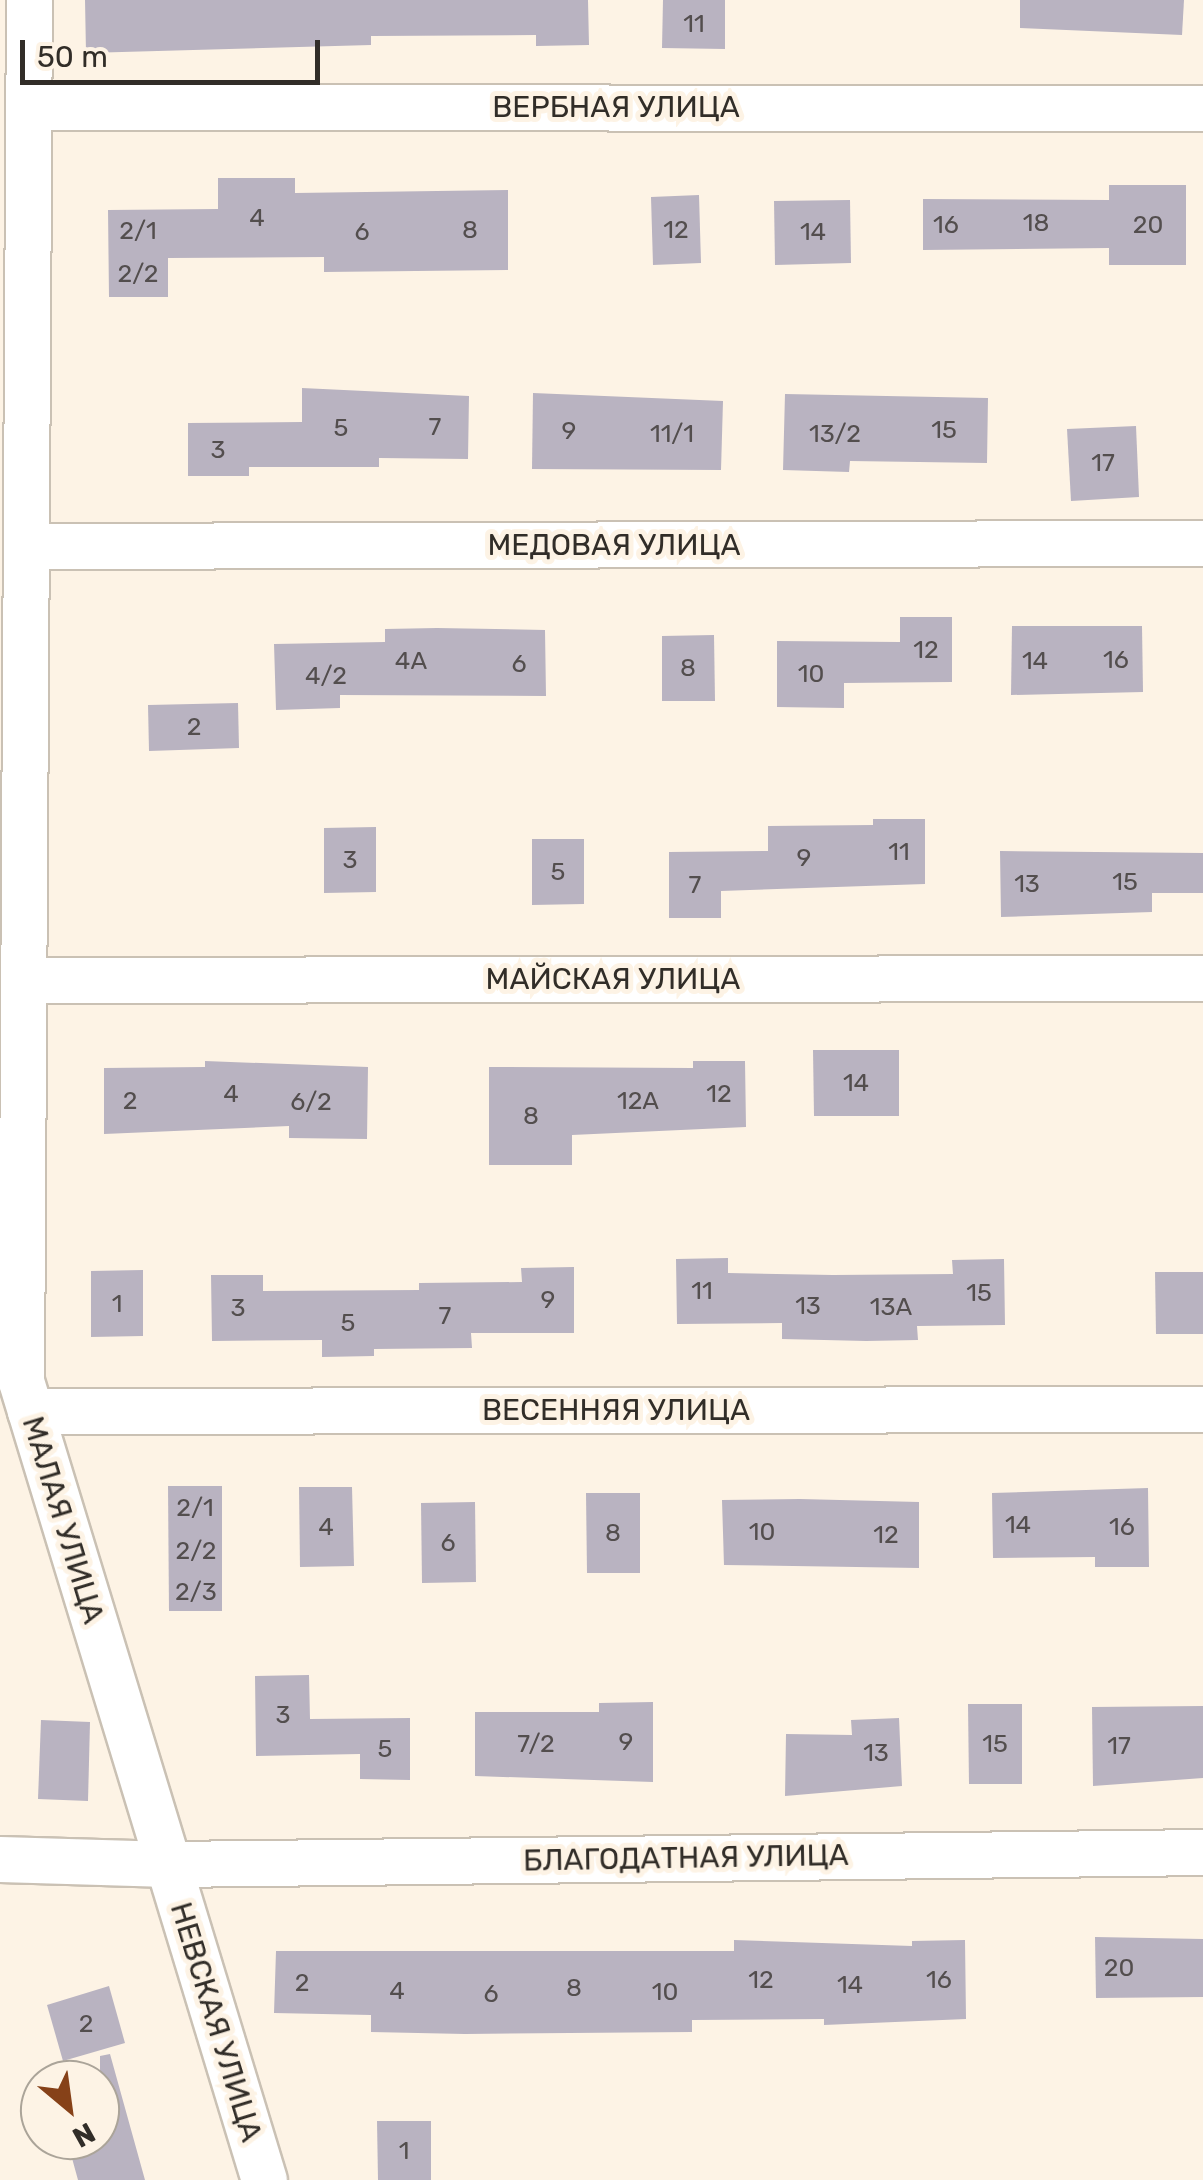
<!DOCTYPE html>
<html>
<head>
<meta charset="utf-8">
<style>
  body { margin:0 }
  #map { position:relative; width:1203px; height:2180px; overflow:hidden; background:#fdf3e5; font-family:Rubik,sans-serif }
  div>[style] { position:absolute }
  [style*='--x'] { left:calc(var(--x)*1px); top:calc(var(--y)*1px); width:calc(var(--w)*1px); rotate:calc(var(--a)*1deg) }
  .building>* { inset:0; background:#b9b3c1 }
  .roads { filter:drop-shadow(2px 0 #cac1b4) drop-shadow(-2px 0 #cac1b4) drop-shadow(0 2px #cac1b4) drop-shadow(0 -2px #cac1b4) }
  .minor>* { height:45px; margin:-22.5px; padding:0 22.5px; transform-origin:22.5px; border-radius:22.5px; background:#fff }
  span { translate:-50% -50%; white-space:nowrap; text-align:center; line-height:1.15; -webkit-text-stroke:10px #fdf3e5; paint-order:stroke }
  .number-label { font-size:25px; color:#534e4e }
  .number-label span { -webkit-text-stroke-width:0 }
  .street-label { font-size:30px; color:#312d28 }
  .north { position:absolute; left:20px; top:2060px; width:100px; height:100px; box-sizing:border-box; background:#fdf3e5; border:2px solid #aba499; border-radius:50%; rotate:151deg; font-size:28px; font-weight:700; line-height:40px; text-align:center; color:#312d28 }
  .north::after { content:''; display:block; margin:auto; width:35px; height:45px; background:#864118; clip-path:polygon(50% 0,100% 100%,50% 72%,0 100%) }
  .scale { position:absolute; left:20px; top:40px; width:300px; height:45px; box-sizing:border-box; border:5px solid #312d28; border-top:0; padding-left:12px; font-size:30px; line-height:35px; white-space:nowrap; color:#312d28; -webkit-text-stroke:8px #fdf3e5; paint-order:stroke }
</style>
</head>
<body>
<div id="map">
  <div class="building">
    <i style="clip-path:polygon(85px 0,588px 0,589px 45px,536px 46px,536px 35px,371px 36px,371px 45px,86px 53px)"></i>
    <i style="clip-path:polygon(663px 0,725px 0,725px 49px,662px 48px)"></i>
    <i style="clip-path:polygon(1020px 0,1184px 0,1182px 35px,1020px 28px)"></i>
    <i style="clip-path:polygon(218px 178px,295px 178px,295px 193px,508px 190px,508px 270px,324px 272px,324px 257px,168px 258px,168px 297px,109px 297px,108px 210px,218px 209px)"></i>
    <i style="clip-path:polygon(1109px 185px,1186px 185px,1186px 265px,1109px 265px,1109px 248px,923px 250px,923px 199px,1109px 200px)"></i>
    <i style="clip-path:polygon(699px 195px,701px 263px,653px 265px,651px 197px)"></i>
    <i style="clip-path:polygon(850px 200px,851px 263px,775px 265px,774px 201px)"></i>
    <i style="clip-path:polygon(302px 388px,469px 396px,468px 459px,379px 458px,379px 467px,249px 467px,249px 476px,188px 476px,188px 423px,302px 422px)"></i>
    <i style="clip-path:polygon(533px 393px,723px 401px,721px 470px,532px 469px)"></i>
    <i style="clip-path:polygon(785px 394px,988px 398px,987px 463px,850px 461px,849px 472px,783px 470px)"></i>
    <i style="clip-path:polygon(1136px 426px,1139px 497px,1071px 501px,1067px 429px)"></i>
    <i style="clip-path:polygon(900px 617px,952px 617px,952px 682px,844px 683px,844px 708px,777px 707px,777px 641px,900px 642px)"></i>
    <i style="clip-path:polygon(1012px 626px,1142px 626px,1143px 692px,1011px 695px)"></i>
    <i style="clip-path:polygon(437px 628px,545px 630px,546px 696px,340px 695px,340px 708px,276px 710px,274px 644px,385px 642px,385px 629px)"></i>
    <i style="clip-path:polygon(714px 635px,715px 701px,662px 701px,662px 636px)"></i>
    <i style="clip-path:polygon(238px 703px,239px 748px,149px 751px,148px 705px)"></i>
    <i style="clip-path:polygon(873px 819px,925px 819px,925px 884px,721px 891px,721px 918px,669px 918px,669px 852px,768px 851px,768px 826px,873px 825px)"></i>
    <i style="clip-path:polygon(376px 827px,376px 892px,324px 893px,324px 828px)"></i>
    <i style="clip-path:polygon(532px 839px,584px 839px,584px 904px,532px 905px)"></i>
    <i style="clip-path:polygon(1000px 851px,1203px 853px,1203px 893px,1152px 893px,1152px 912px,1001px 917px)"></i>
    <i style="clip-path:polygon(813px 1050px,899px 1050px,899px 1116px,814px 1116px)"></i>
    <i style="clip-path:polygon(205px 1061px,368px 1067px,367px 1139px,289px 1138px,289px 1126px,104px 1134px,104px 1068px,205px 1067px)"></i>
    <i style="clip-path:polygon(693px 1061px,745px 1061px,746px 1127px,572px 1135px,572px 1165px,489px 1165px,489px 1067px,693px 1068px)"></i>
    <i style="clip-path:polygon(728px 1258px,728px 1273px,833px 1275px,953px 1274px,952px 1260px,1004px 1259px,1005px 1325px,917px 1326px,918px 1340px,866px 1341px,782px 1339px,782px 1323px,677px 1324px,676px 1259px)"></i>
    <i style="clip-path:polygon(574px 1267px,574px 1333px,471px 1333px,472px 1348px,374px 1349px,374px 1356px,322px 1357px,322px 1340px,212px 1341px,211px 1275px,263px 1275px,263px 1291px,419px 1290px,419px 1283px,522px 1282px,521px 1268px)"></i>
    <i style="clip-path:polygon(143px 1270px,143px 1336px,91px 1337px,91px 1271px)"></i>
    <i style="clip-path:polygon(1155px 1272px,1203px 1272px,1203px 1334px,1156px 1334px)"></i>
    <i style="clip-path:polygon(168px 1486px,222px 1486px,222px 1611px,169px 1611px)"></i>
    <i style="clip-path:polygon(299px 1487px,352px 1487px,354px 1566px,300px 1567px)"></i>
    <i style="clip-path:polygon(1148px 1488px,1149px 1567px,1095px 1567px,1095px 1557px,993px 1558px,992px 1493px)"></i>
    <i style="clip-path:polygon(586px 1493px,640px 1493px,640px 1573px,587px 1573px)"></i>
    <i style="clip-path:polygon(800px 1499px,919px 1502px,919px 1568px,724px 1565px,722px 1500px)"></i>
    <i style="clip-path:polygon(475px 1502px,476px 1582px,422px 1583px,421px 1503px)"></i>
    <i style="clip-path:polygon(309px 1675px,310px 1719px,410px 1718px,410px 1780px,360px 1779px,360px 1754px,256px 1756px,255px 1676px)"></i>
    <i style="clip-path:polygon(653px 1702px,653px 1782px,475px 1776px,475px 1712px,599px 1712px,599px 1703px)"></i>
    <i style="clip-path:polygon(968px 1704px,1022px 1704px,1022px 1784px,969px 1784px)"></i>
    <i style="clip-path:polygon(1203px 1706px,1203px 1778px,1093px 1786px,1092px 1707px)"></i>
    <i style="clip-path:polygon(899px 1718px,902px 1786px,785px 1796px,786px 1734px,852px 1735px,851px 1720px)"></i>
    <i style="clip-path:polygon(41px 1720px,90px 1722px,88px 1801px,38px 1799px)"></i>
    <i style="clip-path:polygon(1095px 1937px,1203px 1939px,1203px 1997px,1096px 1998px)"></i>
    <i style="clip-path:polygon(734px 1940px,912px 1946px,912px 1941px,965px 1940px,966px 2019px,824px 2025px,824px 2019px,692px 2020px,692px 2032px,465px 2034px,371px 2032px,371px 2015px,274px 2013px,276px 1951px,734px 1951px)"></i>
    <i style="clip-path:polygon(109px 1986px,125px 2043px,63px 2061px,47px 2005px)"></i>
    <i style="clip-path:polygon(110px 2054px,145px 2180px,78px 2180px,67px 2140px,100px 2140px,100px 2056px)"></i>
    <i style="clip-path:polygon(377px 2121px,431px 2121px,431px 2180px,378px 2180px)"></i>
  </div>
  <div class="roads">
    <div class="minor">
      <i style="--x:29;--y:107;--w:1174;--a:0.05"></i>
      <i style="--x:26;--y:546;--w:1177;--a:-0.15"></i>
      <i style="--x:23;--y:980;--w:1180;--a:-0.1"></i>
      <i style="--x:30;--y:1411;--w:1173;--a:-0.1"></i>
      <i style="--x:0;--y:1859;--w:168;--a:1.7"></i>
      <i style="--x:168;--y:1864;--w:505;--a:-106.93"></i>
      <i style="--x:21;--y:1381;--w:1381;--a:-89.67"></i>
      <i style="--x:264;--y:2180;--w:330;--a:-106.9"></i>
      <i style="--x:168;--y:1864;--w:1035;--a:-0.66"></i>
    </div>
  </div>
  <div class="number-label">
    <span style="left:694px;top:24px">11</span>
    <span style="left:257px;top:218px">4</span>
    <span style="left:1036px;top:223px">18</span>
    <span style="left:946px;top:225px">16</span>
    <span style="left:1148px;top:225px">20</span>
    <span style="left:470px;top:230px">8</span>
    <span style="left:676px;top:230px">12</span>
    <span style="left:138px;top:231px">2/1</span>
    <span style="left:362px;top:232px">6</span>
    <span style="left:813px;top:232px">14</span>
    <span style="left:138px;top:274px">2/2</span>
    <span style="left:435px;top:427px">7</span>
    <span style="left:341px;top:428px">5</span>
    <span style="left:944px;top:430px">15</span>
    <span style="left:569px;top:431px">9</span>
    <span style="left:672px;top:434px">11/1</span>
    <span style="left:835px;top:434px">13/2</span>
    <span style="left:218px;top:450px">3</span>
    <span style="left:1103px;top:463px">17</span>
    <span style="left:926px;top:650px">12</span>
    <span style="left:1116px;top:660px">16</span>
    <span style="left:411px;top:661px">4А</span>
    <span style="left:1035px;top:661px">14</span>
    <span style="left:519px;top:664px">6</span>
    <span style="left:688px;top:668px">8</span>
    <span style="left:811px;top:674px">10</span>
    <span style="left:326px;top:676px">4/2</span>
    <span style="left:194px;top:727px">2</span>
    <span style="left:899px;top:852px">11</span>
    <span style="left:804px;top:858px">9</span>
    <span style="left:350px;top:860px">3</span>
    <span style="left:558px;top:872px">5</span>
    <span style="left:1125px;top:882px">15</span>
    <span style="left:1027px;top:884px">13</span>
    <span style="left:695px;top:885px">7</span>
    <span style="left:856px;top:1083px">14</span>
    <span style="left:231px;top:1094px">4</span>
    <span style="left:719px;top:1094px">12</span>
    <span style="left:130px;top:1101px">2</span>
    <span style="left:638px;top:1101px">12А</span>
    <span style="left:311px;top:1102px">6/2</span>
    <span style="left:531px;top:1116px">8</span>
    <span style="left:702px;top:1291px">11</span>
    <span style="left:979px;top:1293px">15</span>
    <span style="left:548px;top:1300px">9</span>
    <span style="left:117px;top:1304px">1</span>
    <span style="left:808px;top:1306px">13</span>
    <span style="left:891px;top:1307px">13А</span>
    <span style="left:238px;top:1308px">3</span>
    <span style="left:445px;top:1316px">7</span>
    <span style="left:348px;top:1323px">5</span>
    <span style="left:195px;top:1508px">2/1</span>
    <span style="left:1018px;top:1525px">14</span>
    <span style="left:326px;top:1527px">4</span>
    <span style="left:1122px;top:1527px">16</span>
    <span style="left:762px;top:1532px">10</span>
    <span style="left:613px;top:1533px">8</span>
    <span style="left:886px;top:1535px">12</span>
    <span style="left:448px;top:1543px">6</span>
    <span style="left:196px;top:1551px">2/2</span>
    <span style="left:196px;top:1592px">2/3</span>
    <span style="left:283px;top:1715px">3</span>
    <span style="left:626px;top:1742px">9</span>
    <span style="left:536px;top:1744px">7/2</span>
    <span style="left:995px;top:1744px">15</span>
    <span style="left:1119px;top:1746px">17</span>
    <span style="left:385px;top:1749px">5</span>
    <span style="left:876px;top:1753px">13</span>
    <span style="left:1119px;top:1968px">20</span>
    <span style="left:761px;top:1980px">12</span>
    <span style="left:939px;top:1980px">16</span>
    <span style="left:302px;top:1983px">2</span>
    <span style="left:850px;top:1985px">14</span>
    <span style="left:574px;top:1988px">8</span>
    <span style="left:397px;top:1991px">4</span>
    <span style="left:665px;top:1992px">10</span>
    <span style="left:491px;top:1994px">6</span>
    <span style="left:86px;top:2024px">2</span>
    <span style="left:404px;top:2151px">1</span>
  </div>
  <div class="street-label">
    <span style="left:616px;top:107px">ВЕРБНАЯ УЛИЦА</span>
    <span style="left:614px;top:545px">МЕДОВАЯ УЛИЦА</span>
    <span style="left:613px;top:979px">МАЙСКАЯ УЛИЦА</span>
    <span style="left:616px;top:1410px">ВЕСЕННЯЯ УЛИЦА</span>
    <span style="left:63px;top:1520px;rotate:73deg">МАЛАЯ УЛИЦА</span>
    <span style="left:686px;top:1858px;rotate:-1deg">БЛАГОДАТНАЯ УЛИЦА</span>
    <span style="left:216px;top:2022px;rotate:73deg">НЕВСКАЯ УЛИЦА</span>
  </div>
  <div class="north">N</div>
  <div class="scale">50 m</div>
</div>
</body>
</html>
